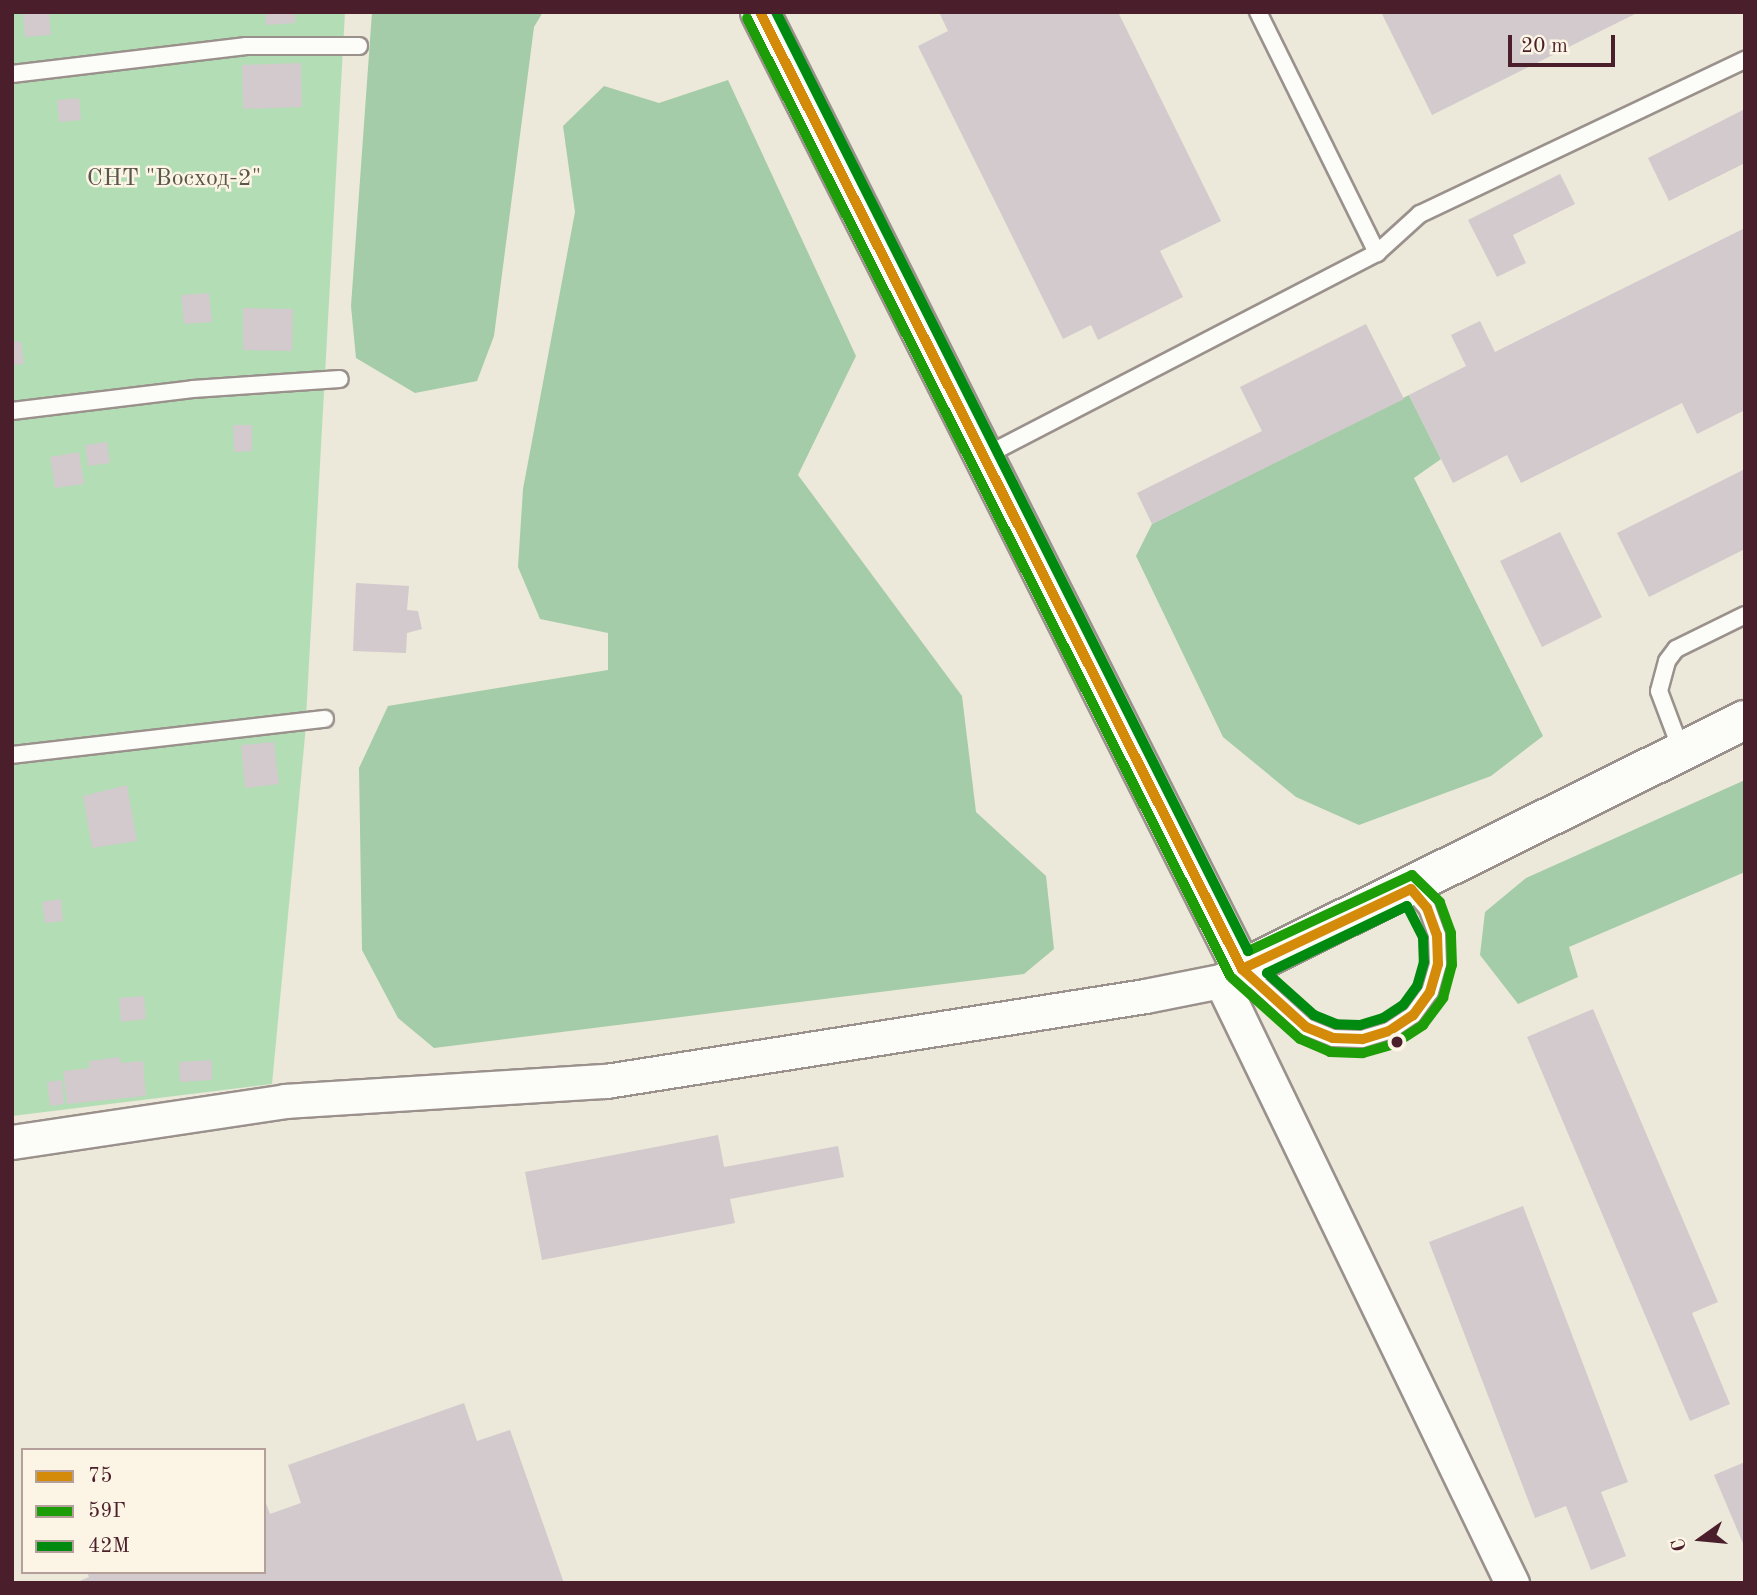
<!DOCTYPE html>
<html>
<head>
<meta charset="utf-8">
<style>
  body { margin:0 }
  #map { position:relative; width:1757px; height:1595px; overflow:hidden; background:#ece8da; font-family:"Old Standard TT",serif }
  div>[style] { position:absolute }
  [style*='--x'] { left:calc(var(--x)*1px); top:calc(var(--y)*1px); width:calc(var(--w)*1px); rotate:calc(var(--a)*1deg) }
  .green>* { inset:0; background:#b3deb5 }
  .forest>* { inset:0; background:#a5cca8 }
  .building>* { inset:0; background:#d2cacc }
  .roads { filter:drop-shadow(2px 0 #9b918c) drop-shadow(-2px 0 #9b918c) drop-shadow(0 2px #9b918c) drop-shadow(0 -2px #9b918c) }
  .service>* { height:16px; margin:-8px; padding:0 8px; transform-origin:8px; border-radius:8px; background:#fcfcf9 }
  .minor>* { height:33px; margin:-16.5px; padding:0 16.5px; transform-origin:16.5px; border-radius:16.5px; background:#fcfcf9 }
  .tertiary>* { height:38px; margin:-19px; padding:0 19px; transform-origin:19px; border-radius:19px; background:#fcfcf9 }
  .bus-1>* { height:10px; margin:-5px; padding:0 5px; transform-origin:5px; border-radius:5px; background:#d48b09 }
  .bus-2>* { height:10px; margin:-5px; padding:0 5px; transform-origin:5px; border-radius:5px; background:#1d9d08 }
  .bus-3>* { height:10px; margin:-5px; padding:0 5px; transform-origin:5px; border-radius:5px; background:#008a10 }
  .dots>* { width:19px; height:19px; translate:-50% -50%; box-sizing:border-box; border:4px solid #fcf5e5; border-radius:50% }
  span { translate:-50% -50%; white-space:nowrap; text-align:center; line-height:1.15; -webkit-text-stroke:5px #fcf5e5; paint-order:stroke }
  .park-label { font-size:24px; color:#5b564b }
  .frame { position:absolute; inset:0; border:14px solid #4a1f2b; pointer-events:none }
  .legend { position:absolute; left:21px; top:1448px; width:245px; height:126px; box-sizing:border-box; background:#fcf5e5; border:2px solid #b59f9b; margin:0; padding:9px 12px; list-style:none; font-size:21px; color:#4a1f2b }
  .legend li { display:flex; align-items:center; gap:14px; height:35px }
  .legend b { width:35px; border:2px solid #b59f9b }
  .north { position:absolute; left:1666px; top:1504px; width:70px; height:70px; -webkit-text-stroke:5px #fcf5e5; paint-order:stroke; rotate:255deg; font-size:19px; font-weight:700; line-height:28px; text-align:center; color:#4a1f2b }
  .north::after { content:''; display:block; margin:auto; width:24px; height:32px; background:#4a1f2b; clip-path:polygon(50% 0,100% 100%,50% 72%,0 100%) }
  .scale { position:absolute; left:1508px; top:35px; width:107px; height:32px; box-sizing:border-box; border:4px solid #4a1f2b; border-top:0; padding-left:9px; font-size:21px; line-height:24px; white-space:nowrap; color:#4a1f2b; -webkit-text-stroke:5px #fcf5e5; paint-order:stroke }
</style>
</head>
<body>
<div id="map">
  <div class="green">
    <i style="clip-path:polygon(12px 12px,345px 12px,305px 736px,272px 1084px,12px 1116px)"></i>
  </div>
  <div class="forest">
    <i style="clip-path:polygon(372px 12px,543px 12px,534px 27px,494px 336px,477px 381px,415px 393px,356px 358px,351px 306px)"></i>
    <i style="clip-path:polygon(728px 80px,856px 356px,798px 475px,962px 696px,976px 812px,1046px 876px,1054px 949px,1024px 974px,434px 1048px,398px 1018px,362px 950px,359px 768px,388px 706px,608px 670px,608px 633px,540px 619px,518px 567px,523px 489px,575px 212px,563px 126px,604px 86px,659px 103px)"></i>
    <i style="clip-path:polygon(1409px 395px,1441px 459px,1414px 478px,1543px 736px,1491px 776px,1359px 825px,1296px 797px,1223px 737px,1136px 556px,1152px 524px)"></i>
    <i style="clip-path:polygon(1745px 780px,1745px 872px,1569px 947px,1578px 977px,1518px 1004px,1480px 955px,1485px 912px,1526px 878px)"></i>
  </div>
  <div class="building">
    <i style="clip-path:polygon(49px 12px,51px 35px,25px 37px,23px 14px)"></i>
    <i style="clip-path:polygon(265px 12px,295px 12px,295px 23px,266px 25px)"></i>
    <i style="clip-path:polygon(939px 12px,1118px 12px,1221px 221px,1160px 251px,1183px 297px,1098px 340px,1091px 325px,1063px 339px,918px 46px,948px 31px)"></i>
    <i style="clip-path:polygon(1381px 12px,1639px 12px,1432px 115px)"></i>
    <i style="clip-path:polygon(301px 63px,302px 107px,243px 109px,242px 65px)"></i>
    <i style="clip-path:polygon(79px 98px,81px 120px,59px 122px,57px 100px)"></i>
    <i style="clip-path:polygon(1745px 109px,1745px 163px,1669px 201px,1648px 158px)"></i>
    <i style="clip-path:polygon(1560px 174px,1575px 204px,1513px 235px,1526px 263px,1497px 277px,1468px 220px)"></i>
    <i style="clip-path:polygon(1745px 228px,1745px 410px,1697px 434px,1682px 403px,1521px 483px,1507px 455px,1453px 483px,1409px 395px,1466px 366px,1451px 335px,1480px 321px,1495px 352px)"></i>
    <i style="clip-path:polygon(209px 293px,212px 322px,184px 324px,181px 295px)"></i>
    <i style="clip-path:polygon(243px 308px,293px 309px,292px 351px,243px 350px)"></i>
    <i style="clip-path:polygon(1366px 324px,1404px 399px,1152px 524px,1137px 493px,1262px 431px,1240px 387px)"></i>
    <i style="clip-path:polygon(21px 341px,24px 364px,12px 365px,12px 342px)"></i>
    <i style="clip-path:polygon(233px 425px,252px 425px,252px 451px,234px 452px)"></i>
    <i style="clip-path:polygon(107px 442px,110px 463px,88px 466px,85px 445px)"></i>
    <i style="clip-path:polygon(79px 452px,84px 484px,55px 488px,50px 457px)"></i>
    <i style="clip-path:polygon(1745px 469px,1745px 549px,1649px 597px,1617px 533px)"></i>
    <i style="clip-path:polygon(1560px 532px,1602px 617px,1542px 647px,1500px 561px)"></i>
    <i style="clip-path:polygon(356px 583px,409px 586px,407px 610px,418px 611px,422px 629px,407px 633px,406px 653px,353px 651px)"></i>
    <i style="clip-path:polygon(274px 742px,279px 784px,245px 788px,241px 745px)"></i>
    <i style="clip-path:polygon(127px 785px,137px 841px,92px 848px,83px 796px)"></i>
    <i style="clip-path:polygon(61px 899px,63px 921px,45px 923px,42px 902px)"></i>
    <i style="clip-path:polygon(144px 996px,146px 1019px,121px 1022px,119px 998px)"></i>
    <i style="clip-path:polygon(1593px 1009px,1718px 1302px,1692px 1313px,1730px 1404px,1690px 1421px,1527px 1037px)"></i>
    <i style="clip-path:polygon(120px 1057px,121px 1063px,143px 1061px,146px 1096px,67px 1104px,63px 1071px,89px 1068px,89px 1061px)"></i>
    <i style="clip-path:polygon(212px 1060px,212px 1080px,180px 1082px,179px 1062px)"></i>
    <i style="clip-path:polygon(62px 1080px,64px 1104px,50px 1106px,47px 1082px)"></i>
    <i style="clip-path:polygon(718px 1135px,724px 1167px,838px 1146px,844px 1177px,730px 1199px,735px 1223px,542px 1260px,525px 1172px)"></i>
    <i style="clip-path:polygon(1523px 1206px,1628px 1482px,1601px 1492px,1626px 1556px,1591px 1570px,1566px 1506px,1535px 1518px,1429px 1242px)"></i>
    <i style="clip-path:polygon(464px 1403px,477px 1441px,510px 1430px,564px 1583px,75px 1583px,89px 1577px,87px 1572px,264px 1572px,264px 1498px,270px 1514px,301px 1503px,288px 1465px)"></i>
    <i style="clip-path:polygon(1745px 1462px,1745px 1548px,1714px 1475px)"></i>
  </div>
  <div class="roads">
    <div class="service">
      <i style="--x:1258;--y:12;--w:269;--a:63.7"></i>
      <i style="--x:12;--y:74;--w:236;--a:-6.8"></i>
      <i style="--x:246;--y:46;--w:113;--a:0"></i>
      <i style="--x:12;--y:411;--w:182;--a:-6.9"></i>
      <i style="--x:193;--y:389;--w:147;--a:-3.9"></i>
      <i style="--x:985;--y:456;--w:441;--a:-27.4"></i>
      <i style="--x:1377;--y:253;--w:58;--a:-42.2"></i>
      <i style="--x:1420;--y:214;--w:360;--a:-25.4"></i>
      <i style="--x:1682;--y:752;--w:65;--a:-110.7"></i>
      <i style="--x:1659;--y:691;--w:31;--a:-75"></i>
      <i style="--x:1667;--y:661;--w:15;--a:-53"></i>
      <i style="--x:1676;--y:649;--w:77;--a:-26.2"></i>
      <i style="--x:12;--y:755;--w:315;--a:-6.6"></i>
      <i style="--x:1242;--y:969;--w:86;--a:42.2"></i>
      <i style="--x:1306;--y:1027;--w:29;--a:22"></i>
      <i style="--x:1333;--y:1038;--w:29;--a:2"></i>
      <i style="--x:1362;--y:1039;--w:28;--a:-17"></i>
      <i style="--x:1389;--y:1031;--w:29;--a:-34"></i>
      <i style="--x:1413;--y:1015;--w:29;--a:-54"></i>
      <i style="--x:1430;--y:992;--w:29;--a:-74"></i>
      <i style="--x:1438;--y:964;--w:29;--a:-92"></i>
      <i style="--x:1437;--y:935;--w:29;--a:-110"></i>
      <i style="--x:1427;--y:908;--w:25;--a:-130"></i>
    </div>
    <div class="minor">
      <i style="--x:1221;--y:981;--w:669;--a:64.2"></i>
      <i style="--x:12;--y:1142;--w:276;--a:-8.5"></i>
      <i style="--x:285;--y:1101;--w:322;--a:-3.6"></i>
      <i style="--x:606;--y:1081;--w:546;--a:-8.96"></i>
      <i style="--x:1145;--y:996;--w:77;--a:-11.2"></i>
      <i style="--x:1221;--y:981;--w:24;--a:-30"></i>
    </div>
    <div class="tertiary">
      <i style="--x:760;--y:12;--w:1072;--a:63.27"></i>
      <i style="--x:1242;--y:969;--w:561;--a:-26.34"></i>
    </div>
  </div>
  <div class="bus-1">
    <i style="--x:760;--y:12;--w:1072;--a:63.27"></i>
    <i style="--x:1411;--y:889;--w:25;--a:50"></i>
    <i style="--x:1427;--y:908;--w:29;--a:70"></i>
    <i style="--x:1437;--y:935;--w:29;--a:88"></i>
    <i style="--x:1438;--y:964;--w:29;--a:106"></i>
    <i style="--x:1430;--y:992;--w:29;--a:126"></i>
    <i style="--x:1413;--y:1015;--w:29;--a:146"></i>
    <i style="--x:1389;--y:1031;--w:28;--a:163"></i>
    <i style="--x:1362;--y:1039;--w:29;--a:-178"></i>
    <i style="--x:1333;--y:1038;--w:29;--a:-158"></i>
    <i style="--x:1306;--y:1027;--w:86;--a:-137.8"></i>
    <i style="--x:1242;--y:969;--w:187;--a:-25.3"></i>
  </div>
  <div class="bus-2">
    <i style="--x:747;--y:18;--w:1073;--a:63.24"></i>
    <i style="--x:1232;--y:978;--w:91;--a:41.9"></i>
    <i style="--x:1300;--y:1039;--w:33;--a:23"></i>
    <i style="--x:1330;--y:1052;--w:33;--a:2"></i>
    <i style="--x:1363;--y:1053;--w:32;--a:-16"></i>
    <i style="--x:1394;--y:1044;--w:35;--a:-33"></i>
    <i style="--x:1423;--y:1025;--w:34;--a:-53"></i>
    <i style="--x:1443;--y:998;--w:34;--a:-75"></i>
    <i style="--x:1452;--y:965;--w:32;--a:-92"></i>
    <i style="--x:1451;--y:933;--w:33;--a:-110"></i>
    <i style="--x:1440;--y:902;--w:39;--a:-136"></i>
    <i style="--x:1412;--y:875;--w:181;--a:155.1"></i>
  </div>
  <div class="bus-3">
    <i style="--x:776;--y:12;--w:1051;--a:63.31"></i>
    <i style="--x:1407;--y:906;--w:36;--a:63"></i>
    <i style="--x:1423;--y:938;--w:24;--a:88"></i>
    <i style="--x:1424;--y:962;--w:25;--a:106"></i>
    <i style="--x:1417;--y:986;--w:24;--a:126"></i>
    <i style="--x:1403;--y:1005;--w:24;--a:147"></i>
    <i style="--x:1383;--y:1018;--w:24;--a:163"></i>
    <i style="--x:1360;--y:1025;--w:24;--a:-178"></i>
    <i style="--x:1336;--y:1024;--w:24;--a:-158"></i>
    <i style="--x:1314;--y:1015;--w:63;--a:-138.2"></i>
    <i style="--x:1267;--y:973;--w:155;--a:-25.6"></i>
  </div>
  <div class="dots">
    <i style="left:1397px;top:1042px;background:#4a1f2b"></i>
  </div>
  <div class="park-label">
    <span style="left:174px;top:180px">СНТ "Восход-2"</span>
  </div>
  <div class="frame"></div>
  <ul class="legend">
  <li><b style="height:9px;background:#d48b09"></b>75</li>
  <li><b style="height:9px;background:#1d9d08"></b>59Г</li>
  <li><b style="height:9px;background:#008a10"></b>42M</li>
  </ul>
  <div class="north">С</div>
  <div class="scale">20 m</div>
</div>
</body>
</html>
